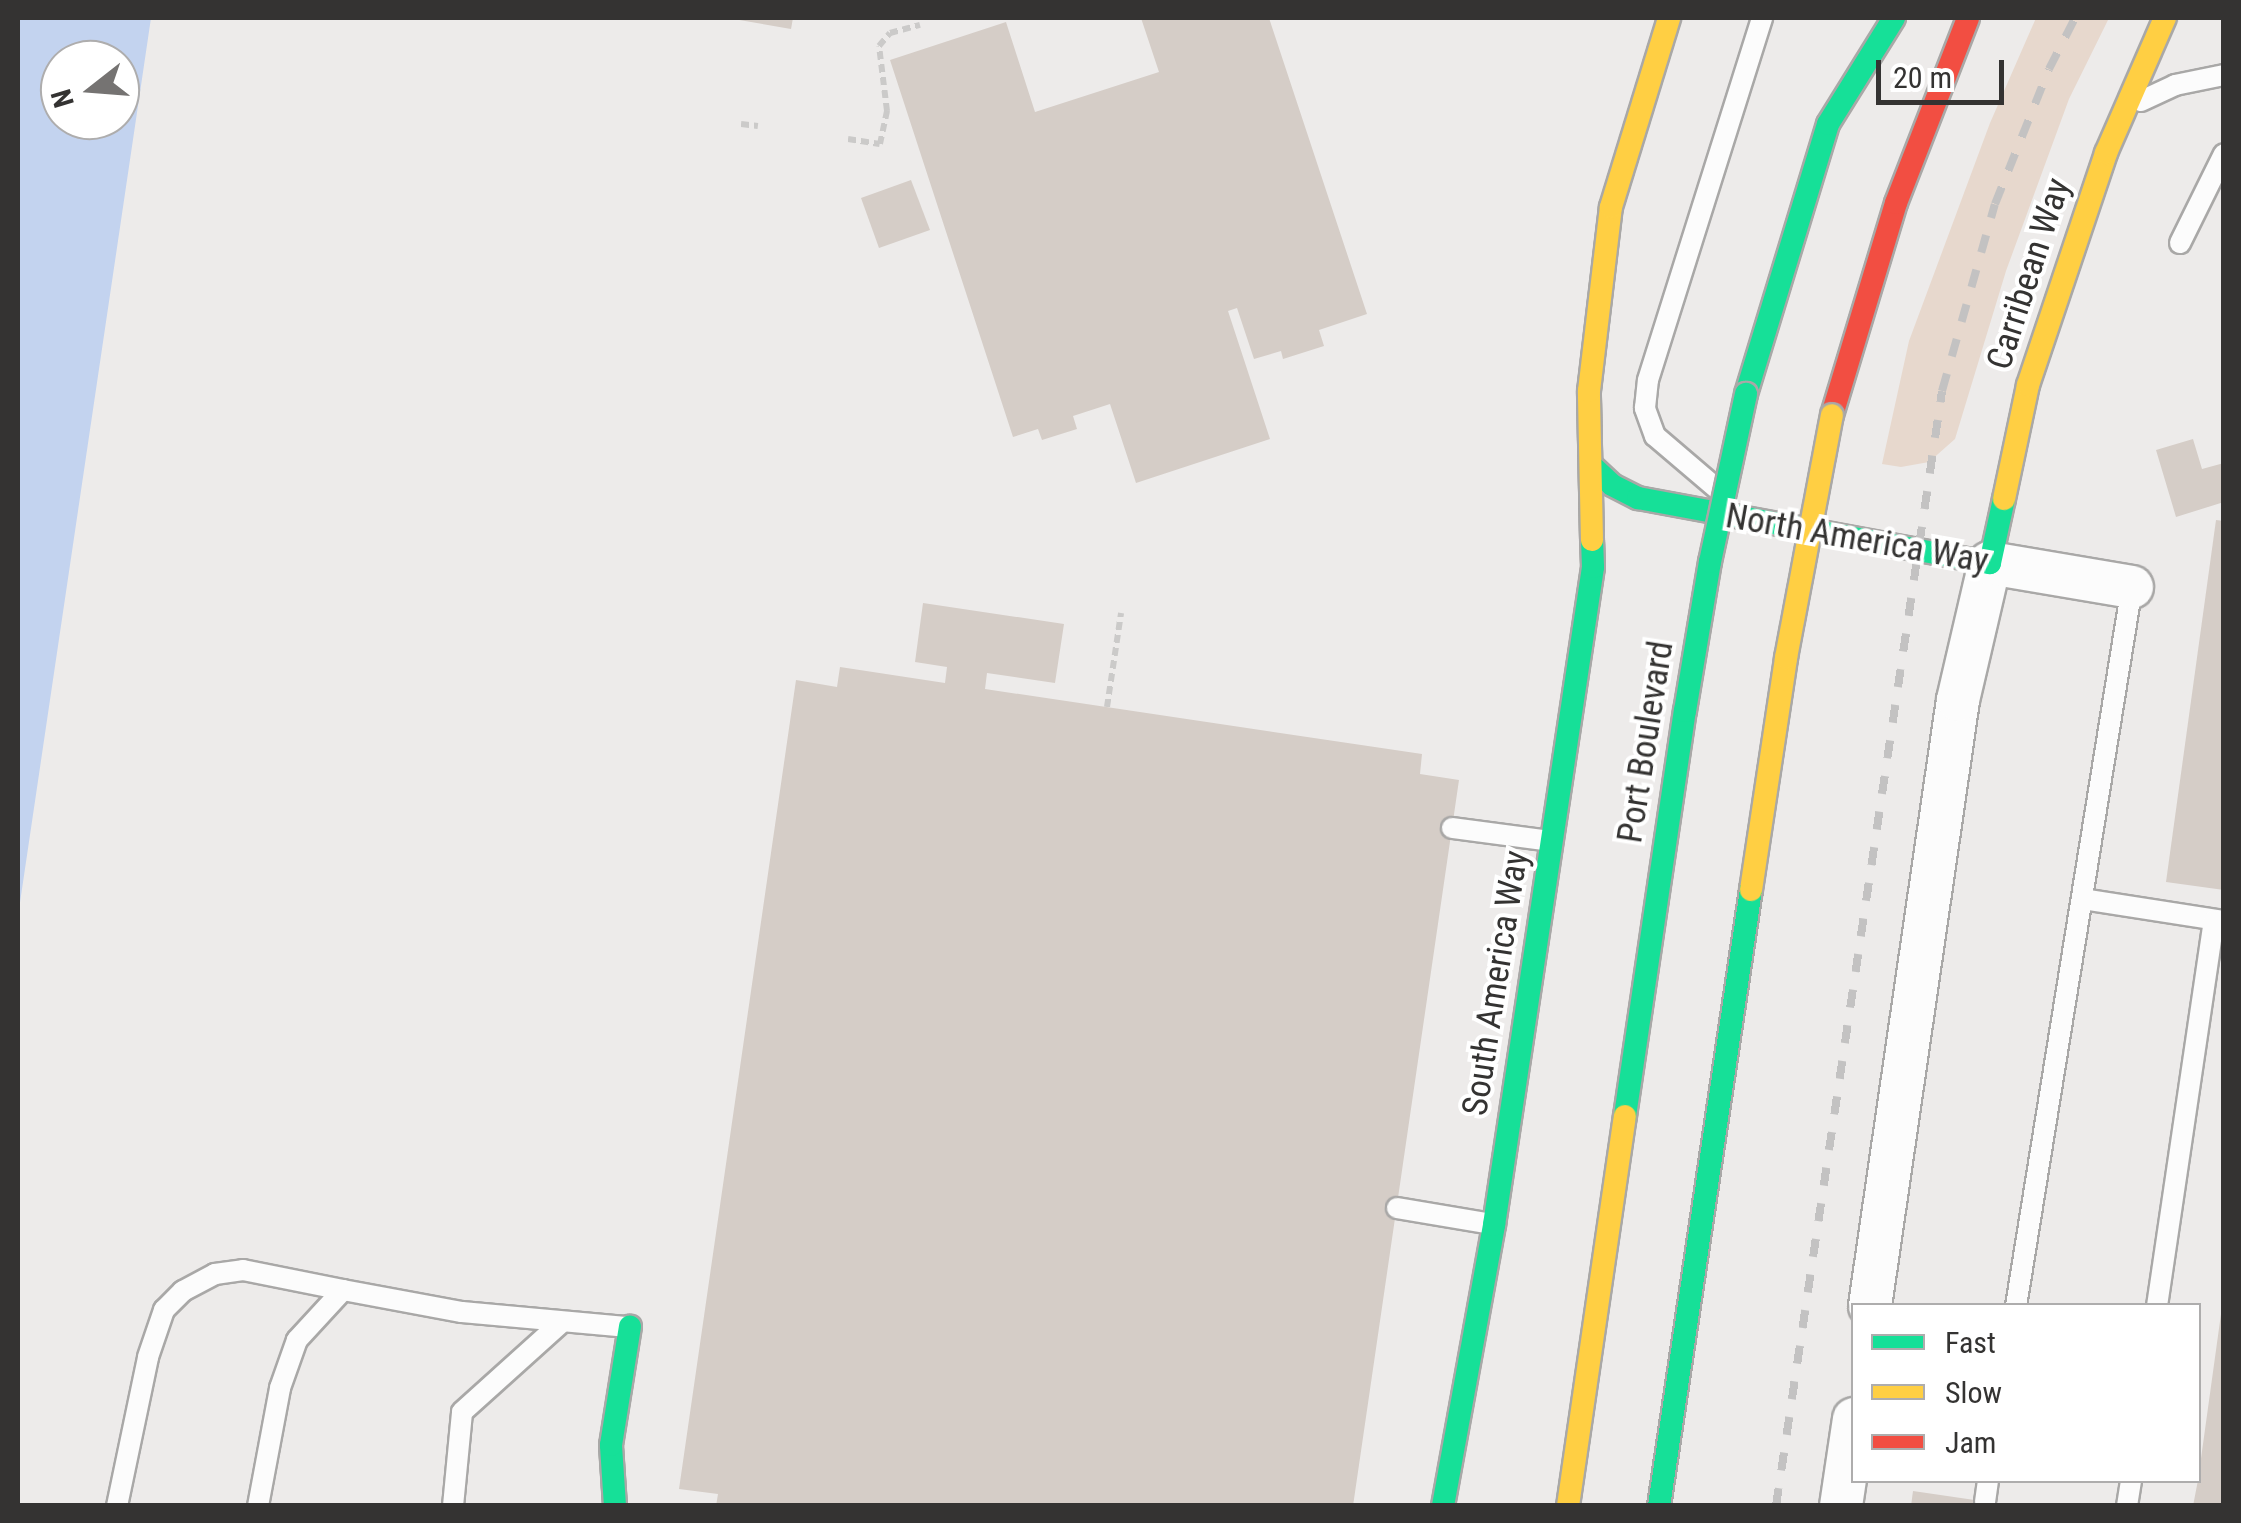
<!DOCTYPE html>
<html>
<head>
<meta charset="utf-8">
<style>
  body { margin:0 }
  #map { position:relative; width:2241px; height:1523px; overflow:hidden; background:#edebea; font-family:"Roboto Condensed",sans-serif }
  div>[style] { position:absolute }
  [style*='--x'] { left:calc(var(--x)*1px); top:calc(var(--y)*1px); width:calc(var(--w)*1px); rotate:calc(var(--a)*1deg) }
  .green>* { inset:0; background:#e7d8cd }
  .water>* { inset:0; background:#c3d3ef }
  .building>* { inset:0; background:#d5cdc7 }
  .path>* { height:6px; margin-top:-3px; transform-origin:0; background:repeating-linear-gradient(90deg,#cbcac9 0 8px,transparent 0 13px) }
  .roads { filter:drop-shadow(2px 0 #a9a8a7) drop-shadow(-2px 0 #a9a8a7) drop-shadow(0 2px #a9a8a7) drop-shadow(0 -2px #a9a8a7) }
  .lane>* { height:20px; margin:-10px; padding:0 10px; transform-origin:10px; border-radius:10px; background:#fcfcfc }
  .street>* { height:42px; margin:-21px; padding:0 21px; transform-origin:21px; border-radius:21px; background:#fcfcfc }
  .fast>* { height:22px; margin:-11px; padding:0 11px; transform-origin:11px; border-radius:11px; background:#16e098 }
  .slow>* { height:22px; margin:-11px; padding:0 11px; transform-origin:11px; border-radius:11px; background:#ffcf43 }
  .jam>* { height:22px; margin:-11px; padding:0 11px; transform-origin:11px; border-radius:11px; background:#f24e42 }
  .rail>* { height:8px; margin-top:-4px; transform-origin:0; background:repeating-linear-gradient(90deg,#c3c2c2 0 18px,transparent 0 36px) }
  .bridges { filter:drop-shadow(2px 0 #a9a8a7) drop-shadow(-2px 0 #a9a8a7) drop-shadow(0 2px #a9a8a7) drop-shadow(0 -2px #a9a8a7) }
  .fast-bridge>* { height:22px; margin:-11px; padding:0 11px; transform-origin:11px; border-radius:11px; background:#16e098 }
  .slow-bridge>* { height:22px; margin:-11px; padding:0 11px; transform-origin:11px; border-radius:11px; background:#ffcf43 }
  span { translate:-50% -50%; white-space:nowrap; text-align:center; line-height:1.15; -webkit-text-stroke:8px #fff; paint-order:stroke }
  .street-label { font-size:35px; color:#343332 }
  .frame { position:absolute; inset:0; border:20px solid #343332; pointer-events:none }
  .legend { position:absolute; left:1851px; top:1303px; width:350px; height:180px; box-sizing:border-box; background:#fff; border:2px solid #aeadad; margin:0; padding:12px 18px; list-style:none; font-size:30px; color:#343332 }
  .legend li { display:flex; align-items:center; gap:20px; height:50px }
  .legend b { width:50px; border:2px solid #aeadad }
  .north { position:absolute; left:40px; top:40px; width:100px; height:100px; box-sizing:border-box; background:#fff; border:2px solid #aeadad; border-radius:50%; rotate:253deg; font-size:28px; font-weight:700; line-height:40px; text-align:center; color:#343332 }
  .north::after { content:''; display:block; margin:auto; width:35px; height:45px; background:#757372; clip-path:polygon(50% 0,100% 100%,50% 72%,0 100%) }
  .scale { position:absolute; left:1876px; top:60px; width:128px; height:45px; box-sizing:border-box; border:5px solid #343332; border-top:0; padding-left:12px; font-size:30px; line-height:35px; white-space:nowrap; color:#343332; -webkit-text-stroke:8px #fff; paint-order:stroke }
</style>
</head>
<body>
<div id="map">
  <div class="green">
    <i style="clip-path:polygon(2036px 18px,2109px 18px,2069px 99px,2006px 271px,1955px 439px,1929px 462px,1901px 467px,1882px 464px,1909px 341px,1990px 123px)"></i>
  </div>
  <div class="water">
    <i style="clip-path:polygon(evenodd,18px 18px,151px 18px,18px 916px,18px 18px,60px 60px,120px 60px,120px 120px,60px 120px,60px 60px)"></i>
  </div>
  <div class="building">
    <i style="clip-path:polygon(728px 18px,793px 18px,791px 29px)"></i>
    <i style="clip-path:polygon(1141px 18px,1269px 18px,1367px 314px,1319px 330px,1324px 346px,1283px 359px,1281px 351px,1254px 359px,1237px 308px,1228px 311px,1270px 439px,1136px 483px,1110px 404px,1073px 416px,1077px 429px,1042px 440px,1038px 429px,1013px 437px,890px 60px,1006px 22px,1035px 112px,1159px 72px)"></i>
    <i style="clip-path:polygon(911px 180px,930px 230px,879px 248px,861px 198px)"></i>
    <i style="clip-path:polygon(2193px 439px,2202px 469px,2224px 463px,2224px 502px,2176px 517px,2156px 450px)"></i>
    <i style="clip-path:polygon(2216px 520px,2224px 521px,2224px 890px,2166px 882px)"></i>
    <i style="clip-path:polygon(923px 603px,1064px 624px,1055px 683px,987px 673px,985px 689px,1422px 754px,1420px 774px,1459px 780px,1353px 1506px,716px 1506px,718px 1494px,679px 1489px,796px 680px,837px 687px,840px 667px,945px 683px,947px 667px,915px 662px)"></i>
    <i style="clip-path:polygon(2221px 1314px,2224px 1506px,2193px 1506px,2198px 1480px)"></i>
    <i style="clip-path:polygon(1913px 1491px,1995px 1503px,1995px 1506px,1911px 1506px)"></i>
  </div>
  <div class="path">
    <i style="--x:741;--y:124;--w:17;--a:7"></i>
    <i style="--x:848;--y:139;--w:32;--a:9"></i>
    <i style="--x:880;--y:144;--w:34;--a:-78"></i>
    <i style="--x:887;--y:111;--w:65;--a:-97"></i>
    <i style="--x:879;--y:46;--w:17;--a:-50"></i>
    <i style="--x:890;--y:33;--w:31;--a:-15"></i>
    <i style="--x:1107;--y:707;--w:95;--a:-81.5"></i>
  </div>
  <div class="roads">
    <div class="lane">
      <i style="--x:2141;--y:101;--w:38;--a:-25"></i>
      <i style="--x:2175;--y:85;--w:50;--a:-11.5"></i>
      <i style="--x:2180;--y:243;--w:99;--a:-63.7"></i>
      <i style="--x:1722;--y:493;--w:88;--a:-139.6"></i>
      <i style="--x:1655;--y:436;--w:30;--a:-110"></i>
      <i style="--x:1645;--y:408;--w:28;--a:-84"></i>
      <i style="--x:1648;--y:380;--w:380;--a:-72.5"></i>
      <i style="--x:1452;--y:828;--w:100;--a:7.5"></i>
      <i style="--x:2082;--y:899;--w:144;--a:8.8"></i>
      <i style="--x:1397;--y:1208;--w:96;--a:9.6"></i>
      <i style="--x:2016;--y:1306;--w:728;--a:-80.84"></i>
      <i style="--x:2157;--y:1306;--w:390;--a:-81.6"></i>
      <i style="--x:1985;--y:1502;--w:22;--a:-82"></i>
      <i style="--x:117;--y:1506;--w:152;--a:-78.2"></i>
      <i style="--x:148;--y:1357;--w:50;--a:-71.2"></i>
      <i style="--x:164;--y:1310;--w:27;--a:-45"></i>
      <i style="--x:183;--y:1291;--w:36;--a:-28"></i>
      <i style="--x:215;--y:1274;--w:28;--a:-8"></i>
      <i style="--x:243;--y:1270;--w:102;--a:11.3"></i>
      <i style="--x:258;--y:1506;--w:120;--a:-79.4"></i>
      <i style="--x:280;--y:1388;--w:51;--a:-70.5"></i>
      <i style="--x:297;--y:1340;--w:68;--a:-47.4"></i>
      <i style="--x:343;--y:1290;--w:121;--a:10.5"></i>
      <i style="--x:462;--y:1312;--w:167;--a:5.2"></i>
      <i style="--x:453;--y:1506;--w:94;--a:-84.5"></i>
      <i style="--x:462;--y:1412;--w:133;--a:-42"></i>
      <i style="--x:2127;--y:1506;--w:26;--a:-81"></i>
    </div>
    <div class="street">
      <i style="--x:1870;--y:1306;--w:612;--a:-81.74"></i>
      <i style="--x:1958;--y:700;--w:141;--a:-76.9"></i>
      <i style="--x:1990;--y:563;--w:144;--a:9.6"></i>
      <i style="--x:1841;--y:1506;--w:88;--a:-81.5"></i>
    </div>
    <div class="fast">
      <i style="--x:1746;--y:394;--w:282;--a:-73.1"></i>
      <i style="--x:1828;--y:124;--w:125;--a:-58.1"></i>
      <i style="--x:1593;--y:467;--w:26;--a:43"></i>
      <i style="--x:1612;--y:485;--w:29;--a:27"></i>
      <i style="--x:1638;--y:498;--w:358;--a:10.5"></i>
      <i style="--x:1990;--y:563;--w:66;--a:-77.7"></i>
      <i style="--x:615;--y:1506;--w:61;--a:-93.8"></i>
      <i style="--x:611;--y:1445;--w:120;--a:-80.9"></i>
      <i style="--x:1443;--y:1506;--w:286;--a:-79.7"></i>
      <i style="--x:1494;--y:1225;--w:665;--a:-81.44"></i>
      <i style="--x:1593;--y:567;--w:27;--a:-92"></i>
    </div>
    <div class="slow">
      <i style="--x:2004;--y:499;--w:116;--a:-78.1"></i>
      <i style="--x:2028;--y:385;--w:245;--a:-71.4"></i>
      <i style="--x:2106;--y:153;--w:147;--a:-66.4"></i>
      <i style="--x:1592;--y:540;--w:149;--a:-91.2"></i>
      <i style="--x:1589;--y:391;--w:185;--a:-83.2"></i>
      <i style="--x:1611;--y:207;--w:198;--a:-72.9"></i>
    </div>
    <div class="jam">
      <i style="--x:1832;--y:415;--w:221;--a:-73.2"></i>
      <i style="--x:1896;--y:203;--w:199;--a:-68.7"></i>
    </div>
  </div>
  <div class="rail">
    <i style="--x:1776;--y:1506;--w:1127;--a:-81.53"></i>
    <i style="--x:1942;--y:391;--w:194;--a:-74.2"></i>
    <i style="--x:1995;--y:204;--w:145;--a:-68.2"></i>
    <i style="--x:2049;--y:69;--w:57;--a:-63"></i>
  </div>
  <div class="bridges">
    <div class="fast-bridge">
      <i style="--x:1625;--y:1116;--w:409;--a:-81.6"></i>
      <i style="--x:1685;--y:711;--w:151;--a:-80.5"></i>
      <i style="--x:1710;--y:562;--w:172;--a:-77.9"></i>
      <i style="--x:1659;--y:1506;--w:623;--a:-81.51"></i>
    </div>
    <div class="slow-bridge">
      <i style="--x:1751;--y:890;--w:235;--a:-81.4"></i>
      <i style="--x:1786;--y:658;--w:247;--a:-79.3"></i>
      <i style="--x:1568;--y:1506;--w:394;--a:-81.7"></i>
    </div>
  </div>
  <div class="street-label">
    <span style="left:2029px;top:274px;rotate:-72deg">Carribean Way</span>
    <span style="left:1857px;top:539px;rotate:10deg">North America Way</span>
    <span style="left:1646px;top:742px;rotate:-81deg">Port Boulevard</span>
    <span style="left:1496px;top:983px;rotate:-81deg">South America Way</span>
  </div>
  <div class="frame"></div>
  <ul class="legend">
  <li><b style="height:12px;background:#16e098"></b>Fast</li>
  <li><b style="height:12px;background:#ffcf43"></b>Slow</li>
  <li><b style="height:12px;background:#f24e42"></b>Jam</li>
  </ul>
  <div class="north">N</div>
  <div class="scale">20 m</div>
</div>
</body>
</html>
